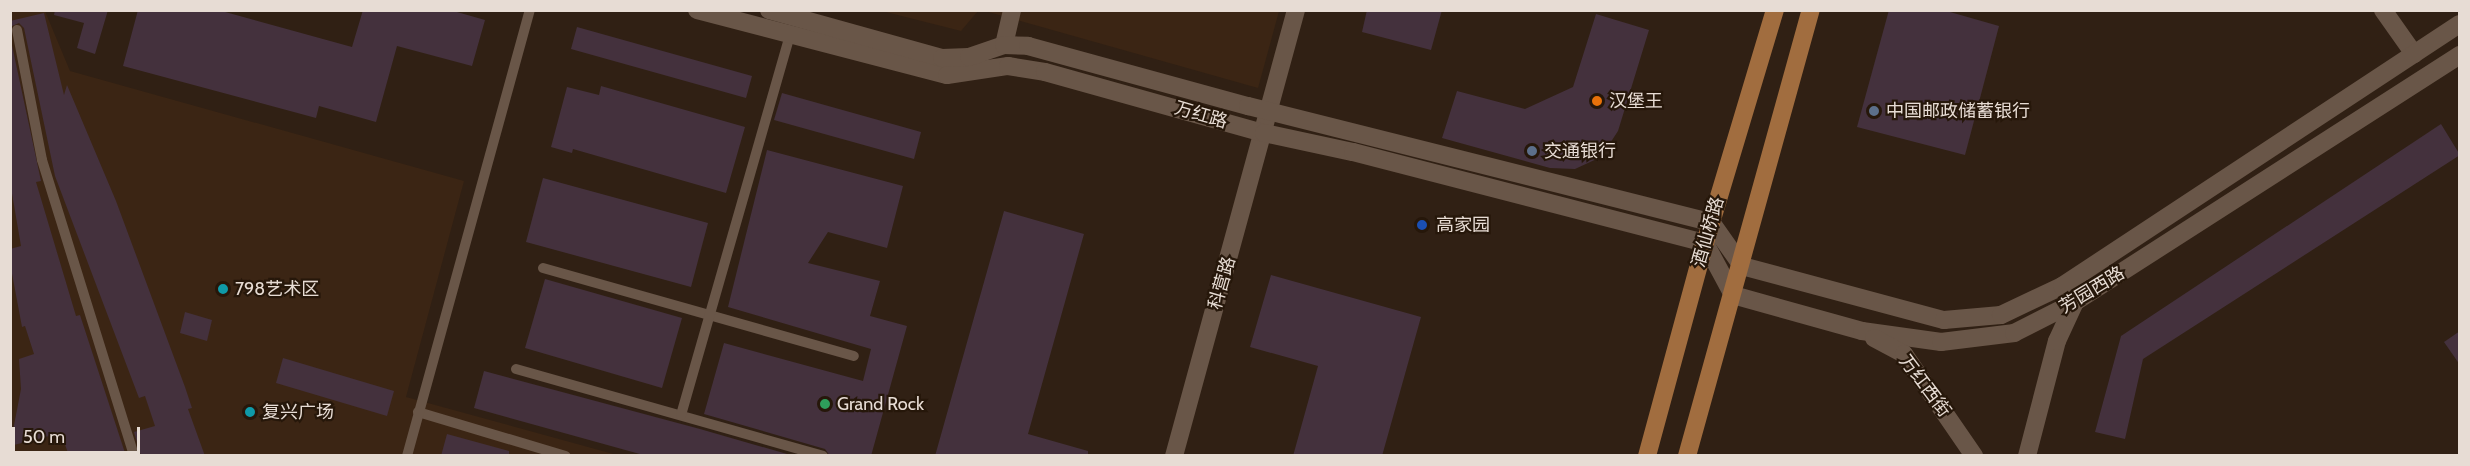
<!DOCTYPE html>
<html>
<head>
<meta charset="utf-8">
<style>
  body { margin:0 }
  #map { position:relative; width:2470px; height:466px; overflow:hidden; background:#302014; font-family:Cabin,"Noto Sans SC",sans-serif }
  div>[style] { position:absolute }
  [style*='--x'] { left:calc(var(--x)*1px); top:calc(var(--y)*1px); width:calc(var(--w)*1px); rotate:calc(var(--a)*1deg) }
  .built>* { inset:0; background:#3b2514 }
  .building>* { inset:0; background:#44313d }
  .service>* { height:10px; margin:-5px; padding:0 5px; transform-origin:5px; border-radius:5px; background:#695648 }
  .minor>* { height:18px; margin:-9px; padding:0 9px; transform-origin:9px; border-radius:9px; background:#695648 }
  .tertiary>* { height:18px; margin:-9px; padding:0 9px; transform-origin:9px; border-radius:9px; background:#695648 }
  .secondary>* { height:18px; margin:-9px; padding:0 9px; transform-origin:9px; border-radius:9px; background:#695648 }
  .primary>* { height:18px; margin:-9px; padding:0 9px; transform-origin:9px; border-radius:9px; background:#a16d3f }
  .dots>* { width:16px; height:16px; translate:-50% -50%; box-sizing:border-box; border:3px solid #26170a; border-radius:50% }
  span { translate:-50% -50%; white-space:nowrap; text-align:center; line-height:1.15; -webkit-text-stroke:4.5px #26170a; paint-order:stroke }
  .poi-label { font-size:18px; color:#e7dcd4 }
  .left { translate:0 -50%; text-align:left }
  .street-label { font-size:18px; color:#e7dcd4 }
  .frame { position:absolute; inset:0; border:12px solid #e7dcd4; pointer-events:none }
  .scale { position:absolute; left:12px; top:427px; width:128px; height:27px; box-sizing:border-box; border:3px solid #e7dcd4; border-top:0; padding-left:8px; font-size:18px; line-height:21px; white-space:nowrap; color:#e7dcd4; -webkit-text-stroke:4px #26170a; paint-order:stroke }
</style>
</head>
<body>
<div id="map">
  <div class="built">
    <i style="clip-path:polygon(10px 11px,45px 11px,70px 71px,464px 181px,406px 397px,617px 455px,11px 455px)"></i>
    <i style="clip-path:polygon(882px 11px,978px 11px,961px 31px)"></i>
    <i style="clip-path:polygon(985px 11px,1279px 11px,1258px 88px)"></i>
  </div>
  <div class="building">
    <i style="clip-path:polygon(55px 10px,108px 10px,95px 54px,77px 48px,84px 23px,54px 15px)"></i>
    <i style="clip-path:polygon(138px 10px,218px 10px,352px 47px,363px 10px,450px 10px,485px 20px,472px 66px,397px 46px,376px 122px,319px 106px,316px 118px,123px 66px)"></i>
    <i style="clip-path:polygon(1367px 10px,1442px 10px,1431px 50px,1362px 32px)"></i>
    <i style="clip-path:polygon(1889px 10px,1943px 10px,1999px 26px,1965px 155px,1857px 127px)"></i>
    <i style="clip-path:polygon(44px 13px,64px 95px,67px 85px,116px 201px,185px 387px,192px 408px,188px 409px,205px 456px,141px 456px,134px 432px,155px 426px,145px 396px,139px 398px,55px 176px,24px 28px,19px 23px,10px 27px,10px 21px)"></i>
    <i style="clip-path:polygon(1596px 14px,1649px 30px,1618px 131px,1601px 157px,1575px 169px,1550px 168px,1442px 138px,1457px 91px,1525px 109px,1573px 87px)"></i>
    <i style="clip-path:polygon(577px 27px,752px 76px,746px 98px,571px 49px)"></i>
    <i style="clip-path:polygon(10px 36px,41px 181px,36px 182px,76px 316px,80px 315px,126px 456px,69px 456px,61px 433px,10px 446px,21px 389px,19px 359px,34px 354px,25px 326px,22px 327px,10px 263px,10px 249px,21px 246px,10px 182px)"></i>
    <i style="clip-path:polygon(601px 86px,745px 127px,726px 193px,573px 149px,572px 153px,551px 147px,567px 87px,599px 95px)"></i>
    <i style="clip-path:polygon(782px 93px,921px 132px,914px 159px,774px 120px)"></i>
    <i style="clip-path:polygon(2441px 124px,2460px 155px,2143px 359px,2125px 439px,2095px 432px,2121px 336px)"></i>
    <i style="clip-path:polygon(767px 150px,903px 186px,887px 248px,828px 232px,808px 263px,880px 281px,870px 316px,907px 326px,871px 456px,830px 456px,825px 449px,704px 414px,724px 343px,863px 381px,871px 349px,728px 307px)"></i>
    <i style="clip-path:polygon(543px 178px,708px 223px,691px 287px,526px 242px)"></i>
    <i style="clip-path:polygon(1004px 211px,1084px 234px,1028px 434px,1088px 451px,1088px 456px,935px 456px)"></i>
    <i style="clip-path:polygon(1271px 275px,1421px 317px,1382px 456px,1293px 456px,1318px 366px,1250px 347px)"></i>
    <i style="clip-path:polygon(545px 279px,682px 318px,662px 388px,525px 348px)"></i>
    <i style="clip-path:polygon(185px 312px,212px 320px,207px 341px,180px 333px)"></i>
    <i style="clip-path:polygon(2460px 331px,2460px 365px,2444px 342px)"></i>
    <i style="clip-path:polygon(283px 358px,394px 391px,387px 416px,276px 383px)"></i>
    <i style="clip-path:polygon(484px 371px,700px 429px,794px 456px,647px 456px,474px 408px)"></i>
    <i style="clip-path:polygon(447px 434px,509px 451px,509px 456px,441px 456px)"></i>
  </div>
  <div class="service">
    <i style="--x:17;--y:30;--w:132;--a:79.1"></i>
    <i style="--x:42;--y:160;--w:310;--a:72.7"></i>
    <i style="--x:543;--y:268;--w:323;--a:15.8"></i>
    <i style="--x:516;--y:369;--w:319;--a:15.8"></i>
    <i style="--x:418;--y:412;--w:154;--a:16.6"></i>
    <i style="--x:681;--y:415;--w:395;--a:-74"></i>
    <i style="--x:407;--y:456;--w:463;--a:-74.6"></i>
  </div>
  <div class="minor">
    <i style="--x:2383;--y:10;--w:54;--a:54.8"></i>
    <i style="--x:1004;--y:45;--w:36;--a:-77"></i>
    <i style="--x:1174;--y:456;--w:462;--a:-74.7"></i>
  </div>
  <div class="tertiary">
    <i style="--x:697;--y:10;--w:258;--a:14.6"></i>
    <i style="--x:947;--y:75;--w:62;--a:-8.4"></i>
    <i style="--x:1008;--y:66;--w:37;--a:9"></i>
    <i style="--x:1045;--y:72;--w:227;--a:15.6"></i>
    <i style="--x:1264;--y:133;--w:91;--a:12.1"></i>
    <i style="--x:1353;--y:152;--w:364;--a:14.5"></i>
    <i style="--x:769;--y:10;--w:180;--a:15.5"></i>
    <i style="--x:942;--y:58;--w:27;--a:-2"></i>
    <i style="--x:969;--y:57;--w:37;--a:-19"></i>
    <i style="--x:1004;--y:45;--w:24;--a:2"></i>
    <i style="--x:1028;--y:46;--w:228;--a:15.3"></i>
    <i style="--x:1248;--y:106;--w:477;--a:14.1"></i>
  </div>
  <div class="secondary">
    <i style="--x:1711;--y:222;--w:54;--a:54.8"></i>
    <i style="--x:1742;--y:266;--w:209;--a:15"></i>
    <i style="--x:1944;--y:320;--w:57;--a:-5"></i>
    <i style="--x:2001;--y:315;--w:68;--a:-25.4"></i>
    <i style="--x:2062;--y:286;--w:476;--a:-33.4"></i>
    <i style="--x:1705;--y:243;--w:59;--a:61.7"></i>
    <i style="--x:1733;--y:295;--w:134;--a:15.6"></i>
    <i style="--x:1862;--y:331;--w:80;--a:7.9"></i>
    <i style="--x:1941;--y:342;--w:74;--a:-7"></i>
    <i style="--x:2014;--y:333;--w:68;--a:-26.9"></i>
    <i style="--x:2075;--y:302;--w:457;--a:-32.7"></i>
    <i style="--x:1874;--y:338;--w:34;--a:28"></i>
    <i style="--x:1904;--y:354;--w:124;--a:55.5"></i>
    <i style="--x:2027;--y:456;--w:119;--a:-75.4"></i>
    <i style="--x:2057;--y:341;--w:43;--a:-65.2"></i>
  </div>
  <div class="primary">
    <i style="--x:1647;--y:456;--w:221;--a:-74.8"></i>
    <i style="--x:1705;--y:243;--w:243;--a:-73.3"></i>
    <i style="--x:1687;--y:456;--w:463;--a:-74.5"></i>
  </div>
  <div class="dots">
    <i style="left:1597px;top:101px;background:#e8710a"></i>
    <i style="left:1874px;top:111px;background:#5c6f8a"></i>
    <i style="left:1532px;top:151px;background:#5c6f8a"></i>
    <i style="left:1422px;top:225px;background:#1a4fb4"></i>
    <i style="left:223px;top:289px;background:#0f9aa8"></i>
    <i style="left:825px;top:404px;background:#2e9e5b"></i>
    <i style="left:250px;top:412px;background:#0f9aa8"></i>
  </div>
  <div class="poi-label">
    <span class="left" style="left:1609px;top:101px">汉堡王</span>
    <span class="left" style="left:1886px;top:111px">中国邮政储蓄银行</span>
    <span class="left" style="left:1544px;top:151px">交通银行</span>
    <span class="left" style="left:1436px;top:225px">高家园</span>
    <span class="left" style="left:235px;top:289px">798艺术区</span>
    <span class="left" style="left:837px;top:404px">Grand Rock</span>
    <span class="left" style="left:262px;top:412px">复兴广场</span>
  </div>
  <div class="street-label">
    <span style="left:1201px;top:115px;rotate:16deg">万红路</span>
    <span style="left:1708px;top:232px;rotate:-74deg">酒仙桥路</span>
    <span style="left:1222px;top:283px;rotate:-74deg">科营路</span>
    <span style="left:2092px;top:290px;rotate:-31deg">芳园西路</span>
    <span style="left:1925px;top:386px;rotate:53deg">万红西街</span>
  </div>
  <div class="frame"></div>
  <div class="scale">50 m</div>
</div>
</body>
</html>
